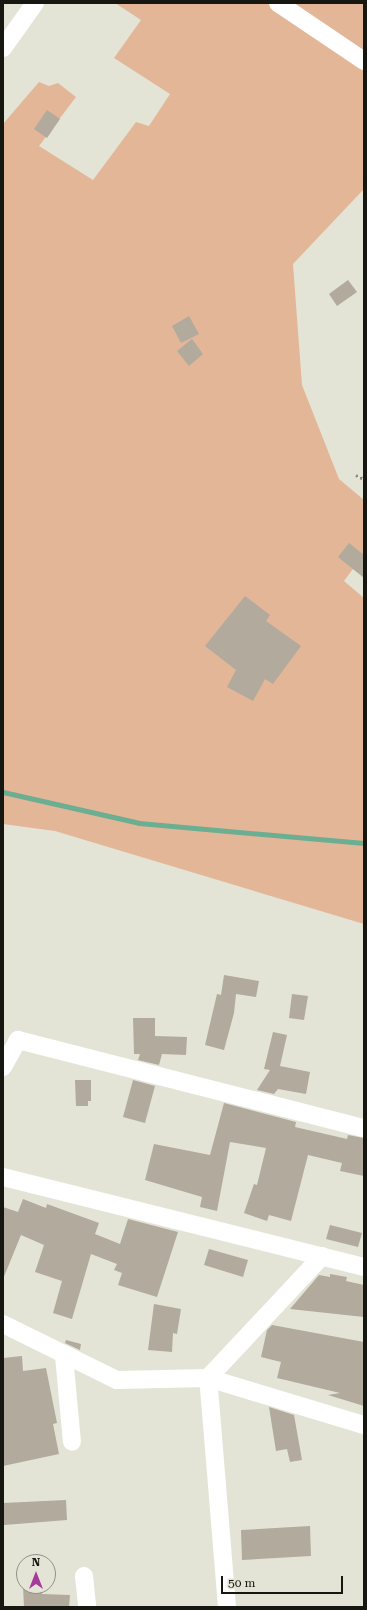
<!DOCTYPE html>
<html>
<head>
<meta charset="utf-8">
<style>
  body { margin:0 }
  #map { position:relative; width:367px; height:1610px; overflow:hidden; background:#e3e4d5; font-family:"Roboto Serif",serif }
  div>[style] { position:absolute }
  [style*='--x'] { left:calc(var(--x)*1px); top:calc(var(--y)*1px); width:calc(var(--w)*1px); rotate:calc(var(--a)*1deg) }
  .green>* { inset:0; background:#e4b698 }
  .stream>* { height:5px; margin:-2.5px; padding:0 2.5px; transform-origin:2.5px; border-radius:2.5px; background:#6cae91 }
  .building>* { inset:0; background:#b1aa9d }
  .path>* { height:2.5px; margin-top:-1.25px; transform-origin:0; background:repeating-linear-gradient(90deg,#8a8b80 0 2px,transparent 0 5px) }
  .street>* { height:18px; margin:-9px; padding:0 9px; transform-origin:9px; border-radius:9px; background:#fff }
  span { translate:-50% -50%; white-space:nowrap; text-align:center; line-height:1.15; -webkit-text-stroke:3px #e3e4d5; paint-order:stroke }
  .frame { position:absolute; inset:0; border:4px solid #161711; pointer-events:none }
  .north { position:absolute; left:16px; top:1554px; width:40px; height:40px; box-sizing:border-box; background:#e3e4d5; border:1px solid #919287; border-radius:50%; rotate:0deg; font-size:11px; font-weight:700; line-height:16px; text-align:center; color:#161711 }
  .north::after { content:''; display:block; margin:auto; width:14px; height:18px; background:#a63999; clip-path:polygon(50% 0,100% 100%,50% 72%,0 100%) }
  .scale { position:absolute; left:221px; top:1576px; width:122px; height:18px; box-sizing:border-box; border:2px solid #161711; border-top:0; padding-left:5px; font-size:12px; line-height:14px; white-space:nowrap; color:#161711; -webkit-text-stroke:3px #e3e4d5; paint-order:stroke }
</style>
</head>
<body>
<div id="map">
  <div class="green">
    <i style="clip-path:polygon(115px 3px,364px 3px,364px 189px,293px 264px,302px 385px,339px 479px,364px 500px,364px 554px,344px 581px,364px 598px,364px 924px,55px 831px,3px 824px,3px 124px,39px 82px,49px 86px,58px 83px,76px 97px,39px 146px,93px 180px,136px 122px,149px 126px,170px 94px,114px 58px,141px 20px)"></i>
  </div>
  <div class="stream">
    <i style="--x:3;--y:792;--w:139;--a:12.8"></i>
    <i style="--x:139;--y:823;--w:226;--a:5.1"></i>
  </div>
  <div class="building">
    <i style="clip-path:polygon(47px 110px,60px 119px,47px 138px,34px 129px)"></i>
    <i style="clip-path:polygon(348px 280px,357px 292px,337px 306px,329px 294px)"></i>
    <i style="clip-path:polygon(189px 316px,199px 334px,181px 343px,172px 326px)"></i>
    <i style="clip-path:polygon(192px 339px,203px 354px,189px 366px,177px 351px)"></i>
    <i style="clip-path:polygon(349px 543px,364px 555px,364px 578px,338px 557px)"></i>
    <i style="clip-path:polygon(245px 596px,270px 615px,266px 621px,301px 646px,273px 684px,265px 679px,253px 701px,227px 687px,236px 670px,205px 646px)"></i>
    <i style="clip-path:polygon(224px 975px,259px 981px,256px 997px,236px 994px,234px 1013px,224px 1050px,205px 1045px,217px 994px,221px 995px)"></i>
    <i style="clip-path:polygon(292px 994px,308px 996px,304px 1020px,289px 1018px)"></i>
    <i style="clip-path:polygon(133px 1018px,155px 1018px,155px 1036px,187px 1037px,186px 1055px,162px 1054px,159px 1065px,138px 1060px,140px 1054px,134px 1054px)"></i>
    <i style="clip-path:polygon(273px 1032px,287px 1035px,280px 1066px,310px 1072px,306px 1094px,278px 1089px,274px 1094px,257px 1090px,270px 1070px,264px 1069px)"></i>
    <i style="clip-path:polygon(75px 1080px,91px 1080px,91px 1101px,88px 1101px,88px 1106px,76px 1106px)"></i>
    <i style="clip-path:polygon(133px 1080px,155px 1086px,145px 1123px,123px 1117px)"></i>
    <i style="clip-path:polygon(224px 1103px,296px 1122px,295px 1127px,347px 1139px,348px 1135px,364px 1138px,364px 1176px,340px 1171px,342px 1163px,308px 1155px,291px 1221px,269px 1215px,267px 1221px,244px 1213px,254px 1184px,257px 1185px,266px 1148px,230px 1142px,217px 1211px,200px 1207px,202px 1197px,145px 1180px,154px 1144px,210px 1155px)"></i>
    <i style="clip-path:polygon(23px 1199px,46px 1208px,47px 1204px,99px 1223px,95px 1234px,120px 1244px,128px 1219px,178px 1232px,157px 1297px,118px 1285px,122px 1273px,114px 1270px,117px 1264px,91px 1254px,72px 1319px,53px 1313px,62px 1281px,35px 1272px,44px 1245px,21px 1235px,3px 1279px,3px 1207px,18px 1212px)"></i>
    <i style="clip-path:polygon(330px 1225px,362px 1233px,358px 1247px,326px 1239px)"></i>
    <i style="clip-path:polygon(209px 1249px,248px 1260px,243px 1277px,204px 1265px)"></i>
    <i style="clip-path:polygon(330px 1274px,347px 1277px,346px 1281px,364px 1285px,364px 1317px,290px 1309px,319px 1275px,330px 1277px)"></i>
    <i style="clip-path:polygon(154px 1304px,181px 1309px,177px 1334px,173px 1333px,172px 1352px,148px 1350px)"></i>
    <i style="clip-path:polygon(272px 1325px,364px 1342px,364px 1406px,328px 1395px,340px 1393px,277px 1378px,281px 1362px,261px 1357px,267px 1330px)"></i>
    <i style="clip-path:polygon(66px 1340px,81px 1344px,80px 1350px,65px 1343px)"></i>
    <i style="clip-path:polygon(22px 1356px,23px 1371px,46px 1368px,57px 1423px,53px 1424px,59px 1454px,3px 1466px,3px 1358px)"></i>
    <i style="clip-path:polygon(269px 1407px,294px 1415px,302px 1460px,290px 1462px,287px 1449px,276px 1451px)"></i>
    <i style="clip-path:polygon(66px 1500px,67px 1520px,4px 1525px,3px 1503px)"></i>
    <i style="clip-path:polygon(310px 1526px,311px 1556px,242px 1560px,241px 1530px)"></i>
    <i style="clip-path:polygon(23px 1586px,42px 1586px,42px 1594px,70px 1595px,69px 1607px,24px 1607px)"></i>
  </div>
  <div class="path">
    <i style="--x:356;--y:475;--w:9;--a:27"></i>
  </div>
  <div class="street">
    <i style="--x:278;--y:3;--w:104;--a:34"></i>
    <i style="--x:3;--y:48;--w:55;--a:-54.6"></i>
    <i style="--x:3;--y:1067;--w:31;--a:-61"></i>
    <i style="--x:18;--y:1040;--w:357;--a:14.3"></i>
    <i style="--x:3;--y:1177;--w:372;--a:14"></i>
    <i style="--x:3;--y:1324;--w:127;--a:26.2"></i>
    <i style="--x:117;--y:1380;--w:91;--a:-1.3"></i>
    <i style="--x:208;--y:1378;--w:163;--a:16.8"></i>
    <i style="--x:64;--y:1356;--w:86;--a:84.7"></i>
    <i style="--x:84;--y:1576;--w:31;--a:84"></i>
    <i style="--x:227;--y:1607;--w:230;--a:-94.7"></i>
    <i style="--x:208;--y:1378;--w:167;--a:-46.9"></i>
  </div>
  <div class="frame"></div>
  <div class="north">N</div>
  <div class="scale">50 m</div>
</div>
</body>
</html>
